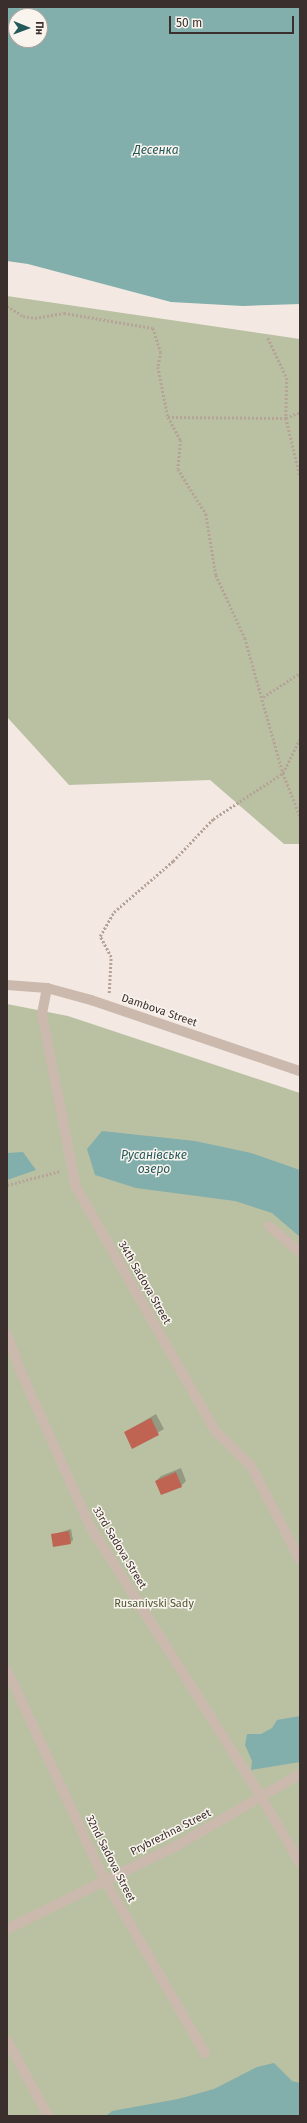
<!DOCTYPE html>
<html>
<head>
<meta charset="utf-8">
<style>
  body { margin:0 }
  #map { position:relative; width:307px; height:2123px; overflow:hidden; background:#f3e9e2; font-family:"Fira Sans",sans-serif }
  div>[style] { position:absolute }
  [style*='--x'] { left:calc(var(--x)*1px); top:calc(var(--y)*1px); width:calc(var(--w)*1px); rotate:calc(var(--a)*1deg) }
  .green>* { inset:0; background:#bac1a2 }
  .water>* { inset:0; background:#82aeac }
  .shadow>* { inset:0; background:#0003 }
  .building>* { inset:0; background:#bf6453 }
  .path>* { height:2.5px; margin-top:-1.25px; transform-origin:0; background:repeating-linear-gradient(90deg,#b6a398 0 2px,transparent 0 4px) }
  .minor>* { height:10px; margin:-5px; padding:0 5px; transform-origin:5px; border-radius:5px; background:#cbb9ae }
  span { translate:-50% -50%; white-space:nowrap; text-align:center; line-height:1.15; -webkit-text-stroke:3px #faf4ef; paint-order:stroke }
  .street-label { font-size:11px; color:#3a2f2c }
  .park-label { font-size:11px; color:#4c5731 }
  .water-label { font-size:12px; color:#235958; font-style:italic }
  .frame { position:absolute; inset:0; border:8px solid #3a2f2c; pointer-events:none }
  .north { position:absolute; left:8px; top:8px; width:40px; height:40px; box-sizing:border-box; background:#faf4ef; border:1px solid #ada5a1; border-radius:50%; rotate:91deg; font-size:11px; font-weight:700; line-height:16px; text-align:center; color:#3a2f2c }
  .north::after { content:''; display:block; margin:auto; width:14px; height:18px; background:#235958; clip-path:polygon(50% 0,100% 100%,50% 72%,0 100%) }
  .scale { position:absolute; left:169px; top:16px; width:125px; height:18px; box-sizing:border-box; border:2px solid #3a2f2c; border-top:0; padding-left:5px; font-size:12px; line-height:14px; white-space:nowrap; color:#3a2f2c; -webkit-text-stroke:3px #faf4ef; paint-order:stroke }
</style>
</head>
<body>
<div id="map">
  <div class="green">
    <i style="clip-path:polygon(7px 296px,300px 339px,300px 844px,284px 844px,210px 780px,69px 785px,7px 717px)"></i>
    <i style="clip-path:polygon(7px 1004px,68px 1016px,300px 1093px,300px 2116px,7px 2116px)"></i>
  </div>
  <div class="water">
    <i style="clip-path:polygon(evenodd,7px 7px,300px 7px,300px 304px,243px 306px,171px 302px,28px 264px,7px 261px,7px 7px,16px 16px,40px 16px,40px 40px,16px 40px,16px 16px)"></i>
    <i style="clip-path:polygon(102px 1131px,195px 1141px,251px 1153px,300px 1170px,300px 1237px,272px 1213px,235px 1201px,136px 1188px,95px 1175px,87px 1149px)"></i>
    <i style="clip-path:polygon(23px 1152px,36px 1170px,7px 1180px,7px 1153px)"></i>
    <i style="clip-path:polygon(300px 1716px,300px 1762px,251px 1770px,252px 1761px,245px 1745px,247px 1734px,261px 1734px,272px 1728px,277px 1720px)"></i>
    <i style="clip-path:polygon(274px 2063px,292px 2081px,300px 2083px,300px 2116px,106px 2116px,112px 2111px,178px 2099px,214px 2089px,257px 2067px)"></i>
  </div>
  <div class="shadow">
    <i style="clip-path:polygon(156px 1414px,164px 1429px,133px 1447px,125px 1432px)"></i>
    <i style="clip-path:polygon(181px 1468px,186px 1481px,181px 1486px,156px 1481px,161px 1476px)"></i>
    <i style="clip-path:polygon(71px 1529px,73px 1540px,70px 1543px,52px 1535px)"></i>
  </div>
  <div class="building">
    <i style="clip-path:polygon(151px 1418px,159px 1435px,132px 1449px,124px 1432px)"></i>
    <i style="clip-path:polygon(176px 1472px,182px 1487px,161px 1495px,155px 1481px)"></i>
    <i style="clip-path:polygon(69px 1531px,71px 1544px,53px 1547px,51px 1534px)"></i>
  </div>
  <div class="path">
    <i style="--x:7;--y:306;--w:19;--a:32"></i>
    <i style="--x:23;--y:316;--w:12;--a:9"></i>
    <i style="--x:35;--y:318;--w:29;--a:-10"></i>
    <i style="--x:64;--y:313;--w:90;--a:9.6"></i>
    <i style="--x:153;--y:328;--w:25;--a:72"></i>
    <i style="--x:161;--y:352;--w:15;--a:101"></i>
    <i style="--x:158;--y:367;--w:51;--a:78.7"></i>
    <i style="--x:168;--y:417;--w:26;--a:61"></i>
    <i style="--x:181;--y:440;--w:29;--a:96"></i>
    <i style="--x:178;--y:469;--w:53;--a:58.1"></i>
    <i style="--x:206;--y:514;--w:62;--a:80.7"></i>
    <i style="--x:216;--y:575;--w:69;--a:65.3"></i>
    <i style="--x:245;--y:638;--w:140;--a:74.3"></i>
    <i style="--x:283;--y:773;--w:46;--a:68.4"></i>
    <i style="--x:268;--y:338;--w:44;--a:64.6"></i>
    <i style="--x:287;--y:378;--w:40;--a:91.4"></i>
    <i style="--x:286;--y:418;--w:60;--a:76.4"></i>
    <i style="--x:168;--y:417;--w:118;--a:0.5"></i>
    <i style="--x:286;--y:418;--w:15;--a:-23"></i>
    <i style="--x:263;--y:697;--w:44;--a:-33"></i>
    <i style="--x:109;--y:993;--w:36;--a:-87"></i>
    <i style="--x:111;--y:957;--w:24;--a:-118"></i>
    <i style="--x:100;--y:936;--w:28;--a:-60"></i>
    <i style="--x:114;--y:912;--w:78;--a:-40.8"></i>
    <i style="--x:173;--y:861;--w:58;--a:-46.4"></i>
    <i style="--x:213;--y:819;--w:84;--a:-33.3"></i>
    <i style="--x:283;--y:773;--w:39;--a:-64"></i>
    <i style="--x:7;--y:1185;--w:55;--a:-14.8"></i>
  </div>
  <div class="minor">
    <i style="--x:7;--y:985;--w:40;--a:4.3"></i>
    <i style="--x:47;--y:988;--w:46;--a:15.3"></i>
    <i style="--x:91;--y:1000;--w:221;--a:18.8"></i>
    <i style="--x:47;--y:988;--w:26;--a:101"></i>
    <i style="--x:42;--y:1014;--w:176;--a:78.9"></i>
    <i style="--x:76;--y:1187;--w:281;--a:60.3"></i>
    <i style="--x:215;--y:1431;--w:50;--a:44.2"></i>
    <i style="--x:251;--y:1466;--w:106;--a:62.5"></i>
    <i style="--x:269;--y:1226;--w:40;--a:40"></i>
    <i style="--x:7;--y:1334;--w:38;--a:70"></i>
    <i style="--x:20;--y:1370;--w:171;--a:65.8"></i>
    <i style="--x:90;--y:1526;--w:322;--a:57.7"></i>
    <i style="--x:262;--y:1798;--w:75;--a:59.7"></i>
    <i style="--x:7;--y:1670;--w:230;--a:65.1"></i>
    <i style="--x:104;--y:1879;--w:201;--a:59.9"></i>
    <i style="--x:7;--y:1929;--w:191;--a:-26.2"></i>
    <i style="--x:178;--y:1845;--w:141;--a:-30.2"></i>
    <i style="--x:7;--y:2040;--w:86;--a:61.7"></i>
  </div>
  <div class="street-label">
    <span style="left:159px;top:1011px;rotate:19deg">Dambova Street</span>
    <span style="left:144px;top:1283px;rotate:60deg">34th Sadova Street</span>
    <span style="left:119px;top:1548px;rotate:59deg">33rd Sadova Street</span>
    <span style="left:171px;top:1833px;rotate:-27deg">Prybrezhna Street</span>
    <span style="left:110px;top:1859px;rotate:63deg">32nd Sadova Street</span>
  </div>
  <div class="park-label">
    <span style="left:154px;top:1604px">Rusanivski Sady</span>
  </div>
  <div class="water-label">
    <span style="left:156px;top:151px">Десенка</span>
    <span style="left:154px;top:1163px">Русанівське<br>озеро</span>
  </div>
  <div class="frame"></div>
  <div class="north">Пн</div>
  <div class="scale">50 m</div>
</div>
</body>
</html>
